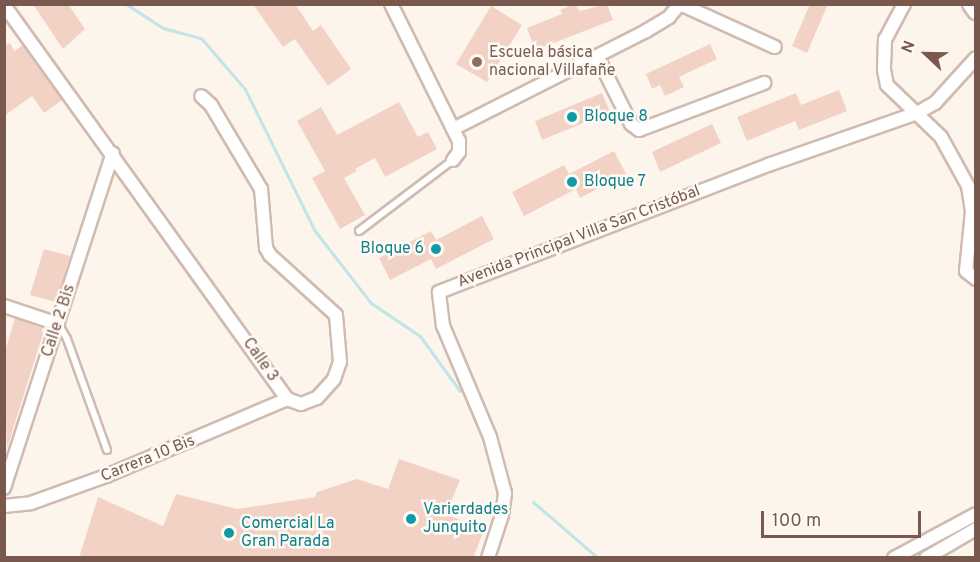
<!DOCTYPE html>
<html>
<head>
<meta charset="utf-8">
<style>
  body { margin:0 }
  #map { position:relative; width:980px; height:562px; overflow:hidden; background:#fdf5ec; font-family:Overpass,sans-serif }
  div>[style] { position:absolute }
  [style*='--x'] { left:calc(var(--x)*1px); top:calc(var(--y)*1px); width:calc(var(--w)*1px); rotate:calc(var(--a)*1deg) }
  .stream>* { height:3px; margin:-1.5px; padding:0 1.5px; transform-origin:1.5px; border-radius:1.5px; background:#c0e5e7 }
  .building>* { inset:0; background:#f2d2c4 }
  .roads { filter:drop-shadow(2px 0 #d0bbb1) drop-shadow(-2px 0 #d0bbb1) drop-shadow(0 2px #d0bbb1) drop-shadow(0 -2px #d0bbb1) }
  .lane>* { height:6px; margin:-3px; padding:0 3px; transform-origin:3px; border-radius:3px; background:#fff }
  .street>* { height:12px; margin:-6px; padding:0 6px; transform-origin:6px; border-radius:6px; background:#fff }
  .secondary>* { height:16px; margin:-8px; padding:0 8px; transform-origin:8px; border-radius:8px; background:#fff }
  .dots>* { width:16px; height:16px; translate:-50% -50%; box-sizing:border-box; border:3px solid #fff9f3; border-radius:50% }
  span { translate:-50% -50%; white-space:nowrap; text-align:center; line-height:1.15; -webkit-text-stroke:5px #fff9f3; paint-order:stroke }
  .education-label { font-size:16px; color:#785e54 }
  .left { translate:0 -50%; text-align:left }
  .culture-label { font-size:16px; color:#0d838f }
  .right { translate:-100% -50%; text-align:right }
  .street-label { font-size:16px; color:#79594e }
  .frame { position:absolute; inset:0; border:6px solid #79594e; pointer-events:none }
  .north { position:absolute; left:896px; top:24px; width:60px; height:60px; -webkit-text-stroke:4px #fff9f3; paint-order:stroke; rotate:292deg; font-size:16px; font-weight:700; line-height:24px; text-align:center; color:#79594e }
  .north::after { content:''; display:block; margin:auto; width:21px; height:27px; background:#79594e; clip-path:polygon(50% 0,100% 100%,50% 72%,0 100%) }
  .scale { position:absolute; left:761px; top:511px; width:160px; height:27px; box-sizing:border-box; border:3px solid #79594e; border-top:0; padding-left:8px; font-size:18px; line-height:21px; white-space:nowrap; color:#79594e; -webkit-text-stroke:4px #fff9f3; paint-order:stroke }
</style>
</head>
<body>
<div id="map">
  <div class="stream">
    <i style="--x:126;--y:4;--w:44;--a:33"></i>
    <i style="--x:163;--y:28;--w:39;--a:15"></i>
    <i style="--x:201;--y:38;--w:67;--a:49.2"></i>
    <i style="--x:245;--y:89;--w:158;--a:63.8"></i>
    <i style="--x:315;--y:231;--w:91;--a:52.1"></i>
    <i style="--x:371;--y:303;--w:59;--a:34"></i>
    <i style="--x:420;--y:336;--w:68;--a:54"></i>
    <i style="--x:533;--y:502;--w:86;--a:40.7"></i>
  </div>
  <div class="building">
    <i style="clip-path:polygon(33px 4px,68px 4px,85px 29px,63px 49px)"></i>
    <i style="clip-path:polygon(253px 4px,295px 4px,313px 31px,321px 25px,351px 69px,328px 86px,295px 39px,283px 47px)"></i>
    <i style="clip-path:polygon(574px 4px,580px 11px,607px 4px,613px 20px,535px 50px,527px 28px,562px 14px,560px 10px)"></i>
    <i style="clip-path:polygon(810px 4px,828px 4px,807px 53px,792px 46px)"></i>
    <i style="clip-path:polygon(491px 6px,522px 25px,487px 82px,456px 64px)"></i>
    <i style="clip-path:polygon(10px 43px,14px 51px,23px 45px,62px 100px,44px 113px,32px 96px,4px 116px,4px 46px)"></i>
    <i style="clip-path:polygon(710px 44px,717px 59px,679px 77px,684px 87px,665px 96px,660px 85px,652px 89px,646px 74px)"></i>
    <i style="clip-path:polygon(839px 90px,847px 111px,799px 130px,795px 121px,747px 141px,737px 117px,796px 93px,801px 105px)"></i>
    <i style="clip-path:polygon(602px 93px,610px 112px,542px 140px,535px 121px)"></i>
    <i style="clip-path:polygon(399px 102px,418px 137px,428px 132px,437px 149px,385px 177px,375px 158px,355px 169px,357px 171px,344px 178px,365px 215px,340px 229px,312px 178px,325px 171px,297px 121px,321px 107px,337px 135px)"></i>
    <i style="clip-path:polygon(712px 124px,721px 143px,660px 172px,652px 152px)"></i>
    <i style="clip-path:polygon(614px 151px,626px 174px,580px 198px,576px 189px,524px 216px,512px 192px,564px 165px,569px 174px)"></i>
    <i style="clip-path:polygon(482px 216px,494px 239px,436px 269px,431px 259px,390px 280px,379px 258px,431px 231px,436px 240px)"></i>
    <i style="clip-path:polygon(44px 249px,70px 256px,56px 302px,30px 295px)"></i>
    <i style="clip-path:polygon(15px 318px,42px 328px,43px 334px,7px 448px,4px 355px)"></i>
    <i style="clip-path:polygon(399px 459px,460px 480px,446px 514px,484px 530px,473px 558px,79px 558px,98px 497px,163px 526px,176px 494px,237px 509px,315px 497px,317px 492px,357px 479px,388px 489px)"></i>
  </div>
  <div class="roads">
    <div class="lane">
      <i style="--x:359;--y:231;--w:118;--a:-37.1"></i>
      <i style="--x:59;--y:325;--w:16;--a:60"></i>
      <i style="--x:67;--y:339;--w:118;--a:70.2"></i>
    </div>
    <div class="street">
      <i style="--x:391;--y:4;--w:153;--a:63.6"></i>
      <i style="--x:459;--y:141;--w:11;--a:90"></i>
      <i style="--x:459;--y:152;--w:10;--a:127"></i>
      <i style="--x:680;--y:4;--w:104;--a:24.4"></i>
      <i style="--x:904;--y:4;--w:40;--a:118"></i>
      <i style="--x:885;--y:39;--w:31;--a:92"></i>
      <i style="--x:884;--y:70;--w:15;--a:79"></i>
      <i style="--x:887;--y:85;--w:75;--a:43.9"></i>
      <i style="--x:941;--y:137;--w:56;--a:61.1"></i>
      <i style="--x:968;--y:186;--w:25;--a:81"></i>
      <i style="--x:972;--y:211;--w:60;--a:95.7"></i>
      <i style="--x:966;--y:271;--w:13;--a:39"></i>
      <i style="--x:4;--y:5;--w:485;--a:54.3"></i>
      <i style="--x:287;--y:399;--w:15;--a:20"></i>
      <i style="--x:301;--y:404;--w:17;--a:-21"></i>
      <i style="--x:317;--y:398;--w:25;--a:-48"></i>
      <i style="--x:334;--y:379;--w:18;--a:-71"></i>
      <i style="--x:340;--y:362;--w:47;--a:-94.9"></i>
      <i style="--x:336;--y:315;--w:89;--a:-137.7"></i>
      <i style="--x:270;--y:255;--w:8;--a:-120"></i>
      <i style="--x:266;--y:248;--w:59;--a:-94.8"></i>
      <i style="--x:261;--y:189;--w:98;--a:-120.8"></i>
      <i style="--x:211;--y:105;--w:13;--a:-138"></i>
      <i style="--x:598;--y:58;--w:74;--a:63.4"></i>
      <i style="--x:631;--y:124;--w:10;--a:37"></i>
      <i style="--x:639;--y:130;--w:134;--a:-20.6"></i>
      <i style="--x:453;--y:129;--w:216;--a:-26.9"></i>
      <i style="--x:646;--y:31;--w:27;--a:-31"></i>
      <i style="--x:669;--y:17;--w:17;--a:-50"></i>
      <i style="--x:4;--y:306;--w:57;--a:18.4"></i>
      <i style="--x:4;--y:488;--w:352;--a:-72"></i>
      <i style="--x:4;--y:506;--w:27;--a:-6"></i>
      <i style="--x:31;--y:503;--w:80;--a:-19.8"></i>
      <i style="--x:106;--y:476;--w:197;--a:-23"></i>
      <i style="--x:488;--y:558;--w:45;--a:-72"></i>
      <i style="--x:502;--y:515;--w:22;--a:-82"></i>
      <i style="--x:505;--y:493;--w:58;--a:-105"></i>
      <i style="--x:490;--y:437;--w:121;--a:-112.9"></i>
      <i style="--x:443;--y:326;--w:34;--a:-97"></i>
      <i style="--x:439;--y:292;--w:353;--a:-21.1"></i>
      <i style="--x:768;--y:165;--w:158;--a:-19.2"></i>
      <i style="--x:917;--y:113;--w:21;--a:-29"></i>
      <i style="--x:935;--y:103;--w:61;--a:-47.7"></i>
      <i style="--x:894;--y:558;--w:93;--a:-28.2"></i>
      <i style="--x:926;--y:558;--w:58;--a:-30.1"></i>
    </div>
    <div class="secondary">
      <i style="--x:971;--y:4;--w:9;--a:54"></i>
    </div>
  </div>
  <div class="dots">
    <i style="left:477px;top:62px;background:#8d6e63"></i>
    <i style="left:572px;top:117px;background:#0f9aa8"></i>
    <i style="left:572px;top:182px;background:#0f9aa8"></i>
    <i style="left:436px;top:249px;background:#0f9aa8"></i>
    <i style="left:411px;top:519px;background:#0f9aa8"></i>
    <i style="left:229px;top:533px;background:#0f9aa8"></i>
  </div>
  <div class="education-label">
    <span class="left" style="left:489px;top:62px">Escuela básica<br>nacional Villafañe</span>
  </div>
  <div class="culture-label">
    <span class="left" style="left:584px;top:117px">Bloque 8</span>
    <span class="left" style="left:584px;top:182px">Bloque 7</span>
    <span class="right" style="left:424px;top:249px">Bloque 6</span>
    <span class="left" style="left:423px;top:519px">Varierdades<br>Junquito</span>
    <span class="left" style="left:241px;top:533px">Comercial La<br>Gran Parada</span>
  </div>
  <div class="street-label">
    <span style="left:579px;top:237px;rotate:-21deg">Avenida Principal Villa San Cristóbal</span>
    <span style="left:59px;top:321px;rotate:-72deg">Calle 2 Bis</span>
    <span style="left:260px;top:360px;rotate:55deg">Calle 3</span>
    <span style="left:148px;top:459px;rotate:-22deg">Carrera 10 Bis</span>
  </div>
  <div class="frame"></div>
  <div class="north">N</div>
  <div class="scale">100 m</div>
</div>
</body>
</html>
